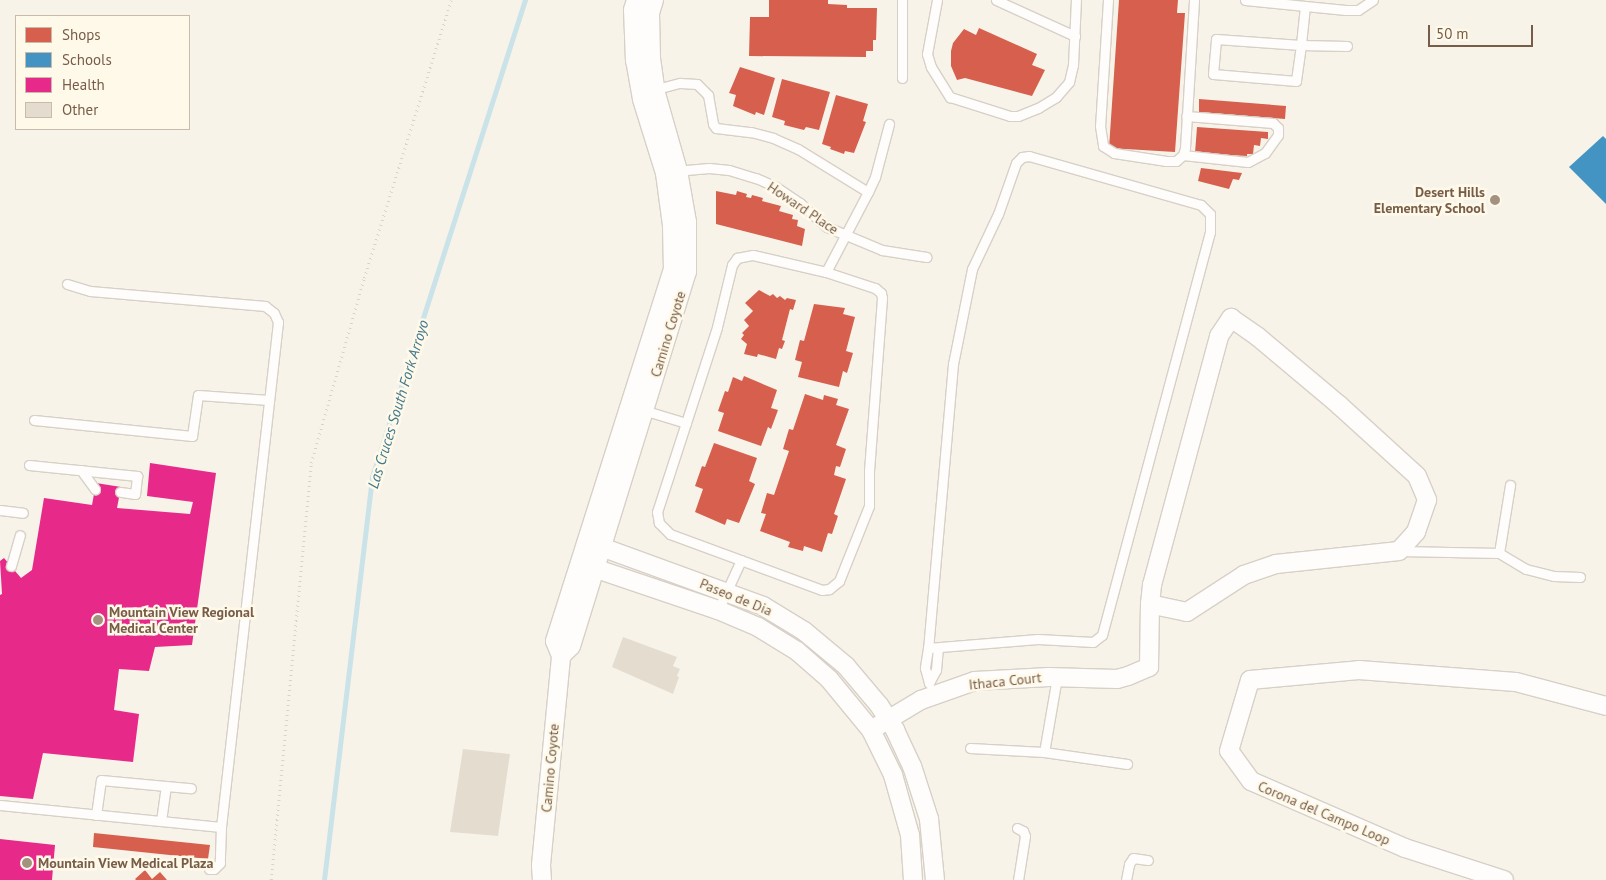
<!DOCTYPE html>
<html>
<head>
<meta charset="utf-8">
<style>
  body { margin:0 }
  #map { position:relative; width:1606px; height:880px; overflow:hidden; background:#f8f3e9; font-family:"PT Sans",sans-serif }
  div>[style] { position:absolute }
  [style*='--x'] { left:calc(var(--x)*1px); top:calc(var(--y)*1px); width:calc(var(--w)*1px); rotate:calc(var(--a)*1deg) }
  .shops>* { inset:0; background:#d6604d }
  .schools>* { inset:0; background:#4393c3 }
  .health>* { inset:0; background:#e7298a }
  .stream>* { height:4.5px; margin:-2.25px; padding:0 2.25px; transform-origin:2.25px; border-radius:2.25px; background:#cae3e8 }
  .building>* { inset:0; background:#e5dcd0 }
  .path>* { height:2.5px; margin-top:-1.25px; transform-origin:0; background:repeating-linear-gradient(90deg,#dad3cb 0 1px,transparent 0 5px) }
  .roads { filter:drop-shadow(1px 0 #d7d0c7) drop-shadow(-1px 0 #d7d0c7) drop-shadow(0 1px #d7d0c7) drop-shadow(0 -1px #d7d0c7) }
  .lane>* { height:9px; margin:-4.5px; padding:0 4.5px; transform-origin:4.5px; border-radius:4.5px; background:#fefdfc }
  .street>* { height:18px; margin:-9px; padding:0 9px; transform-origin:9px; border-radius:9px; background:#fefdfc }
  .dots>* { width:14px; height:14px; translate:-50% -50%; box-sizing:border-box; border:2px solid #fff9ea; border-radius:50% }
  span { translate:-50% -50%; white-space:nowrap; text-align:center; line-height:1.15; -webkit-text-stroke:5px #fff9ea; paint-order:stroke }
  .poi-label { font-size:14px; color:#775d47; font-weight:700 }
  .right { translate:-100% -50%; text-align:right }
  .left { translate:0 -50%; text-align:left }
  .street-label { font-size:14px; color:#775d47 }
  .water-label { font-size:15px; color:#40788c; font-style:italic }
  .legend { position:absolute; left:15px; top:15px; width:175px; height:115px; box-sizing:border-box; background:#fff9ea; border:1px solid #c9bba9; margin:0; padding:6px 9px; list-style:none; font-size:15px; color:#775d47 }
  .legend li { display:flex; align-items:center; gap:10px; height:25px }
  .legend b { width:25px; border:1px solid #c9bba9 }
  .scale { position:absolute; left:1428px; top:25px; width:105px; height:22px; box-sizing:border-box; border:2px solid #775d47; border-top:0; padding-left:6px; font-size:15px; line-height:18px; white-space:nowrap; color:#775d47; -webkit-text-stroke:4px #fff9ea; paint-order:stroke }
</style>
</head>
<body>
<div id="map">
  <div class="shops">
    <i style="clip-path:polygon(769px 0,828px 0,828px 4px,847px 5px,847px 8px,877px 8px,876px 40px,873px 40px,873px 51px,866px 51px,866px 57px,749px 56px,750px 17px,769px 17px)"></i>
    <i style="clip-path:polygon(1119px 0,1178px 0,1177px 13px,1185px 13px,1175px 152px,1109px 148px)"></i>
    <i style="clip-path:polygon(979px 28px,1037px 54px,1032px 65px,1045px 70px,1032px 96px,965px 78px,957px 80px,951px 66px,951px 51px,953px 43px,964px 29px,976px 35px)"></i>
    <i style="clip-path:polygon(740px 67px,775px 78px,764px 115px,756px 112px,755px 115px,733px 106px,736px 95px,729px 93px)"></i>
    <i style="clip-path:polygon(782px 79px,830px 92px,819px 130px,806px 127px,804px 130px,784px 125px,785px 121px,772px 117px)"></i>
    <i style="clip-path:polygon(836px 95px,868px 104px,863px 121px,866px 122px,854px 153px,845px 151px,844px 154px,830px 149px,831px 147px,822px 144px)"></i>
    <i style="clip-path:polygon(1199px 99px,1286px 106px,1285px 119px,1199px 112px)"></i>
    <i style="clip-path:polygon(1197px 127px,1268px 132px,1268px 139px,1261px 138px,1260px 146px,1254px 145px,1253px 154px,1247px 154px,1247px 156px,1195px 153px)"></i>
    <i style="clip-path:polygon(1201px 168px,1242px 173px,1239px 180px,1233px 179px,1229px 189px,1198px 181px)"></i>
    <i style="clip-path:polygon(716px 191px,736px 195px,737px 191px,747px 194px,746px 197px,751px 198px,752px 195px,763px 198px,762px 201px,781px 206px,779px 211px,793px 215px,792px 219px,798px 220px,797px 226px,805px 229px,802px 246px,716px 224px)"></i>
    <i style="clip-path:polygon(759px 290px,770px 296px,773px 294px,777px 298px,780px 296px,785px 300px,787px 298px,796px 300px,793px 310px,790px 309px,782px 340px,785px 341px,782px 349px,779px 348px,776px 359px,758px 354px,757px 357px,744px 354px,747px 344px,741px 339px,744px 335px,742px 333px,749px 326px,744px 320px,753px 311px,745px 303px)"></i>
    <i style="clip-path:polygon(814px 304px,845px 308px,843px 314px,855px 317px,846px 351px,853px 353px,847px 373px,843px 371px,839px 387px,798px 377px,802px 362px,795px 360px,800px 340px,804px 341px)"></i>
    <i style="clip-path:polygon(744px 376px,777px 390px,771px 408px,778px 410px,771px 429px,768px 427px,761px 446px,718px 431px,724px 413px,718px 411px,725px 391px,728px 392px,733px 377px,742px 381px)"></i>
    <i style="clip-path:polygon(805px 394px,823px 400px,824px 395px,838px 399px,836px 405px,849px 409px,836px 445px,846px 449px,840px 467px,836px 466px,834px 475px,846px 479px,834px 514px,838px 516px,832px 534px,828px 533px,822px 552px,804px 546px,803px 551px,788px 547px,790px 542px,760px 531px,766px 514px,761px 513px,767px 493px,774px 495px,789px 451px,783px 449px,789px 429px,793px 430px)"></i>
    <i style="clip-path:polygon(714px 443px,757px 458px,749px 481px,755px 484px,739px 523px,727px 519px,725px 525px,695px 512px,703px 489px,695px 486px,702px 466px,705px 467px)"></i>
    <i style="clip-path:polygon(94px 833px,210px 845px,208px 859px,93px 847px)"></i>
    <i style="clip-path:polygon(145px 870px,152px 879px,160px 872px,167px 880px,136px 880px,135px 879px)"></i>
  </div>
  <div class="schools">
    <i style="clip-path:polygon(1603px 136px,1606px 139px,1606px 204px,1569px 167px)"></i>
  </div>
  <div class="health">
    <i style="clip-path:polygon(150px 463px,216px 473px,192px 645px,155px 647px,149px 671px,119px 669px,114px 710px,139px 714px,133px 762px,43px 753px,33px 799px,0 796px,0 595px,2px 594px,0 561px,4px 558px,21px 578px,32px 570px,44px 498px,92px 505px,96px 483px,121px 487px,117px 508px,190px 514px,193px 502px,147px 496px)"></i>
    <i style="clip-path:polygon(0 839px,55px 845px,52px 880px,0 880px)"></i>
  </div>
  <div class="stream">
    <i style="--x:324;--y:880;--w:406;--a:-83.2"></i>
    <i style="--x:372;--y:477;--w:501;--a:-72.22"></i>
  </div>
  <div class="building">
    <i style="clip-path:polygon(623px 637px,677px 657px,673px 666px,680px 669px,677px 676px,679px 677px,673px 694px,612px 667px)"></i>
    <i style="clip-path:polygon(463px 749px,510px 754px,498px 836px,450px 832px)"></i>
  </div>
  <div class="path">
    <i style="--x:271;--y:880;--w:419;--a:-84.5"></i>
    <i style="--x:311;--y:463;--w:192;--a:-74"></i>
    <i style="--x:364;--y:278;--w:291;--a:-72.6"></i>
  </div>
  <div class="roads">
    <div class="lane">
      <i style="--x:937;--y:0;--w:55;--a:100.5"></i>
      <i style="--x:927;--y:54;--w:14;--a:73"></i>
      <i style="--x:931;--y:67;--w:36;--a:58"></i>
      <i style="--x:950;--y:97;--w:63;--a:17.6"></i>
      <i style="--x:1010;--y:116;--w:8;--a:0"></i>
      <i style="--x:1018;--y:116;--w:22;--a:-22"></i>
      <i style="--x:1038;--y:108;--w:21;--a:-31"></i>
      <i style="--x:1056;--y:97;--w:20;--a:-49"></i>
      <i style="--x:1069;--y:82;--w:17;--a:-77"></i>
      <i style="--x:1073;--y:65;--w:65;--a:-87.4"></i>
      <i style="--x:996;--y:0;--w:87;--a:24.5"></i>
      <i style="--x:1108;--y:0;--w:126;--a:93.6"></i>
      <i style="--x:1100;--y:126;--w:20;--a:81"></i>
      <i style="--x:1103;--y:146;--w:13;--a:32"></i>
      <i style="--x:1114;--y:153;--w:53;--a:8.7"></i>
      <i style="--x:1166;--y:161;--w:10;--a:0"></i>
      <i style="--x:1176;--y:161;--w:9;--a:-41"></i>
      <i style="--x:1183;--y:155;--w:7;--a:-74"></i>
      <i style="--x:1185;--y:148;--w:148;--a:-86.5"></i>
      <i style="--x:1245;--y:0;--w:101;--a:5.7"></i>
      <i style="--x:1346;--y:10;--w:12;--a:0"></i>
      <i style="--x:1358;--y:10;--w:18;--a:-34"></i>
      <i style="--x:1305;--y:6;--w:39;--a:96"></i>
      <i style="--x:1301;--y:45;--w:36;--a:98"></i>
      <i style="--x:1296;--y:81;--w:83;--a:-175.2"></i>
      <i style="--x:1213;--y:74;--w:35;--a:-85"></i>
      <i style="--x:1216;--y:39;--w:85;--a:4"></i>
      <i style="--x:1301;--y:45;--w:46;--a:1.2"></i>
      <i style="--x:902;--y:78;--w:78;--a:-90"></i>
      <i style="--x:653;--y:90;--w:28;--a:-15"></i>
      <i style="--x:680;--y:83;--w:17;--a:3"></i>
      <i style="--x:697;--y:84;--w:16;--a:45"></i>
      <i style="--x:708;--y:95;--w:29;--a:80"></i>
      <i style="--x:713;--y:124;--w:5;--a:53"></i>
      <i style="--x:716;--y:128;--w:35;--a:7"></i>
      <i style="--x:751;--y:132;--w:23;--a:15"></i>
      <i style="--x:773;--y:138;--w:27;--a:24"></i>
      <i style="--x:798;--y:149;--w:82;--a:31.6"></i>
      <i style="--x:868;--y:192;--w:90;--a:117.7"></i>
      <i style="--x:826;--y:272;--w:52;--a:18.1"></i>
      <i style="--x:875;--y:288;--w:8;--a:40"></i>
      <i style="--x:881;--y:293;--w:5;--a:79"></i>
      <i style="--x:882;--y:298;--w:173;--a:94.3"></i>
      <i style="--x:869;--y:471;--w:35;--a:90"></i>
      <i style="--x:869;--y:506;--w:81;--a:111.8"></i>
      <i style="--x:839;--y:581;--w:13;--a:141"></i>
      <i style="--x:829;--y:589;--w:7;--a:172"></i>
      <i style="--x:822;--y:590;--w:162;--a:-159.8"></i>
      <i style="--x:670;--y:534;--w:16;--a:-135"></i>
      <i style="--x:659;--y:523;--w:11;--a:-100"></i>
      <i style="--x:657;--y:512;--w:194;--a:-72"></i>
      <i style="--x:717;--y:327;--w:64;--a:-76.4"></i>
      <i style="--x:732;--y:265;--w:9;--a:-54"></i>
      <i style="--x:737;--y:258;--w:16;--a:-11"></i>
      <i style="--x:753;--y:255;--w:75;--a:13.1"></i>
      <i style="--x:1183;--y:155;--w:65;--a:6.1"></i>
      <i style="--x:1248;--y:162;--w:19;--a:-28"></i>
      <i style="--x:1265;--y:153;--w:22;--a:-54"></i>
      <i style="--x:1278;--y:135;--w:7;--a:-90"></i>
      <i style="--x:1278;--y:128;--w:7;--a:-135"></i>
      <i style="--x:1273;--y:123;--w:87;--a:-175.4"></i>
      <i style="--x:675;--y:171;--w:34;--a:-5"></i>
      <i style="--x:709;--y:168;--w:20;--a:6"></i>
      <i style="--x:729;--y:170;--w:28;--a:17"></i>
      <i style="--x:756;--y:178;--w:22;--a:24"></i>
      <i style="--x:776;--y:187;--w:29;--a:34"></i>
      <i style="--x:800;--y:203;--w:36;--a:42"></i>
      <i style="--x:827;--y:227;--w:60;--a:22.7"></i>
      <i style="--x:882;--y:250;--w:45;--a:9"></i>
      <i style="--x:868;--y:192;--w:17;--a:-65"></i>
      <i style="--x:875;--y:177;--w:55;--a:-75.2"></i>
      <i style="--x:67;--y:284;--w:24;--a:17"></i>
      <i style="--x:90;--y:291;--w:176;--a:4.9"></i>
      <i style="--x:265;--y:306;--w:11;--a:38"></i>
      <i style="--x:274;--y:313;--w:10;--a:66"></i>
      <i style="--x:278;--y:322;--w:508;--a:96.44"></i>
      <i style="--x:221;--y:827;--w:36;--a:92"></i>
      <i style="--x:220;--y:863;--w:8;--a:135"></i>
      <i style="--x:214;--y:869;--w:5;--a:180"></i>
      <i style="--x:643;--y:410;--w:45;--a:16.8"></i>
      <i style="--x:34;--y:420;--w:159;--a:5.8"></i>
      <i style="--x:192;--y:436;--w:41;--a:-81.7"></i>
      <i style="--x:198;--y:395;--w:71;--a:4"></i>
      <i style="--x:29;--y:465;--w:109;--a:5.8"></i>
      <i style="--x:137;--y:476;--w:18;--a:96"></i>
      <i style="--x:135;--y:494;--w:15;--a:-172"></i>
      <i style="--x:81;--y:470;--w:24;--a:54"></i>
      <i style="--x:0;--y:510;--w:23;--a:7"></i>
      <i style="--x:1400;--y:551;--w:99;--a:1.2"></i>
      <i style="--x:1499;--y:553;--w:31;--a:31"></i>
      <i style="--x:1526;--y:569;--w:29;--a:14"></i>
      <i style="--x:1554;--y:576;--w:26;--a:2"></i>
      <i style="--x:1499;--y:553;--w:69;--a:-80.8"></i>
      <i style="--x:11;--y:566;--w:32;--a:-74"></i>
      <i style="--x:718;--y:610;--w:55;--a:-65.3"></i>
      <i style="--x:928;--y:648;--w:110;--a:-4.7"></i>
      <i style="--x:1038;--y:639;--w:55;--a:3.1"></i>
      <i style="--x:1093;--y:642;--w:11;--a:-38"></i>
      <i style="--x:1102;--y:635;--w:417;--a:-75"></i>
      <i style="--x:1210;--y:232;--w:18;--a:-90"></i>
      <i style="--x:1210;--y:214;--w:13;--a:-135"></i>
      <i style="--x:1201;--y:205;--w:179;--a:-164.1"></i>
      <i style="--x:1029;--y:156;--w:7;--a:172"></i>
      <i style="--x:1022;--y:157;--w:8;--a:135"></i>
      <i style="--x:1016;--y:163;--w:54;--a:109.4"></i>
      <i style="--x:998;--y:214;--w:61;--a:115.3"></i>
      <i style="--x:972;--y:269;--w:97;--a:101.3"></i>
      <i style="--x:953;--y:364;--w:285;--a:95"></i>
      <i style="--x:928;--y:648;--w:20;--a:99"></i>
      <i style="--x:925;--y:668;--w:16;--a:75"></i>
      <i style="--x:929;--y:683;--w:15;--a:-62"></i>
      <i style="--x:936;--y:670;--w:22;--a:-85"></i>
      <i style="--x:1057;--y:677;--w:76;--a:99.8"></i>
      <i style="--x:1044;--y:752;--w:84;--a:8.2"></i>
      <i style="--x:970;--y:748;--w:74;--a:3.1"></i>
      <i style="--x:0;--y:805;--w:222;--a:5.7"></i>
      <i style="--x:96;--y:815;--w:35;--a:-82"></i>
      <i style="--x:101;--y:780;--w:65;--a:5.3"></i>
      <i style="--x:161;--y:821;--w:35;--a:-82"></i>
      <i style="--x:166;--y:786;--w:25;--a:5"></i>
      <i style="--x:1017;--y:828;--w:7;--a:27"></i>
      <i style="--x:1023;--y:831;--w:5;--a:68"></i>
      <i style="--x:1025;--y:836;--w:45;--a:99"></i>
      <i style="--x:1126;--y:880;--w:16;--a:-79"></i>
      <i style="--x:1129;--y:864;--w:7;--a:-56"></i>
      <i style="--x:1133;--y:858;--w:15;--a:8"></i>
    </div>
    <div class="street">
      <i style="--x:593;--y:544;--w:181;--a:20"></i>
      <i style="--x:763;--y:606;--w:48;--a:31.4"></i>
      <i style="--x:804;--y:631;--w:55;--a:39.8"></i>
      <i style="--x:846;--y:666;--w:51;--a:49.8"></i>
      <i style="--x:879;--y:705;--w:30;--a:57"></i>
      <i style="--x:895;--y:730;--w:40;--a:65"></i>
      <i style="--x:912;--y:766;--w:56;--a:72.2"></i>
      <i style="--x:929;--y:819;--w:61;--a:84.4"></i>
      <i style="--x:585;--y:565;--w:140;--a:18.7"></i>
      <i style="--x:718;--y:610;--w:43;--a:23"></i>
      <i style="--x:758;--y:627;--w:46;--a:31.6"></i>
      <i style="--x:797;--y:651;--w:43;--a:41.2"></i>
      <i style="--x:829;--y:679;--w:66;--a:50.5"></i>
      <i style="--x:871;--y:730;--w:50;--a:63.9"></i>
      <i style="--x:893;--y:775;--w:62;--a:74.2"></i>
      <i style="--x:910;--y:835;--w:45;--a:86.2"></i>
      <i style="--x:561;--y:656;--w:14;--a:-45"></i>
      <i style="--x:571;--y:646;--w:392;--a:-72.8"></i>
      <i style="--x:687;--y:272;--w:50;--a:-90"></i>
      <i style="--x:687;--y:222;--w:52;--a:-100"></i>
      <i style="--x:678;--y:171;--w:80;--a:-105.9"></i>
      <i style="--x:656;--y:94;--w:36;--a:-98"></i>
      <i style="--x:651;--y:58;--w:45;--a:-91.3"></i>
      <i style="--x:650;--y:13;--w:14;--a:-73"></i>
      <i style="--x:871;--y:730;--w:58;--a:-31"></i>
      <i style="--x:921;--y:700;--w:57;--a:-19.4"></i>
      <i style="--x:975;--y:681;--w:74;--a:-3.1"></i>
      <i style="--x:1049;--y:677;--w:68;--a:1.7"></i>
      <i style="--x:1117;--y:679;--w:11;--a:-15"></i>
      <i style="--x:1128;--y:676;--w:23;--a:-23"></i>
      <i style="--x:1149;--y:667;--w:63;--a:-89.1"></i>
      <i style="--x:1150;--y:604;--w:19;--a:-84"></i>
      <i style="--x:1152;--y:585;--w:258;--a:-74.9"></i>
      <i style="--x:1219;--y:336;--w:22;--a:-56"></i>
      <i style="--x:1231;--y:318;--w:33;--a:35"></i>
      <i style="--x:1258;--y:337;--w:106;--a:40"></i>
      <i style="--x:1339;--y:405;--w:105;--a:42.3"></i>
      <i style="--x:1417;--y:476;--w:26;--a:67"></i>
      <i style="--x:1427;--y:500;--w:34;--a:109"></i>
      <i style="--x:1416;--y:532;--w:25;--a:132"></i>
      <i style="--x:1399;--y:551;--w:124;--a:174"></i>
      <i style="--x:1276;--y:564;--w:34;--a:161"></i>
      <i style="--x:1244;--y:575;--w:68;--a:147"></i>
      <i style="--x:1187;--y:612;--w:38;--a:-168"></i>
      <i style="--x:542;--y:880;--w:15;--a:-94"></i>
      <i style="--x:541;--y:865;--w:210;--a:-84.5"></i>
      <i style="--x:561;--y:656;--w:16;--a:-112"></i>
      <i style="--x:555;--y:641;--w:389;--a:-72.4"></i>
      <i style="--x:673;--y:270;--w:45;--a:-91.3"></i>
      <i style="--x:672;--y:225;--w:52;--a:-97.7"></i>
      <i style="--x:665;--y:173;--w:77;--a:-107.3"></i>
      <i style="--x:642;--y:99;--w:39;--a:-100"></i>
      <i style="--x:635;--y:61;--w:51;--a:-92.2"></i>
      <i style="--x:633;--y:10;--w:10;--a:-73"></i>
      <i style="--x:1504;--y:880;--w:104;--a:-162.1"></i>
      <i style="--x:1405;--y:848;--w:168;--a:-156.5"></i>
      <i style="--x:1251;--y:781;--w:37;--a:-126"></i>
      <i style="--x:1229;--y:751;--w:74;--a:-73.5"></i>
      <i style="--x:1250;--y:680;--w:109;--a:-5.2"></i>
      <i style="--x:1359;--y:670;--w:157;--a:4.4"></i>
      <i style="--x:1516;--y:682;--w:93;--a:14.9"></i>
    </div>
  </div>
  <div class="dots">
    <i style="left:1495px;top:200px;background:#a49280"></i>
    <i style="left:98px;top:620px;background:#a49280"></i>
    <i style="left:27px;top:863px;background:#a49280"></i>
  </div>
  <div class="poi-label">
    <span class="right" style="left:1485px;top:200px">Desert Hills<br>Elementary School</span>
    <span class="left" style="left:109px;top:620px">Mountain View Regional<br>Medical Center</span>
    <span class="left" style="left:38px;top:863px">Mountain View Medical Plaza</span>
  </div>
  <div class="street-label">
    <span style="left:803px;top:208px;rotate:34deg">Howard Place</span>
    <span style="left:668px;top:334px;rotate:-73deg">Camino Coyote</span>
    <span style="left:736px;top:597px;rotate:22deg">Paseo de Dia</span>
    <span style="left:1005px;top:681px;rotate:-6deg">Ithaca Court</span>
    <span style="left:550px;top:768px;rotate:-85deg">Camino Coyote</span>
    <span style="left:1324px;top:813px;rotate:23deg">Corona del Campo Loop</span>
  </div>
  <div class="water-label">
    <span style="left:398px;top:404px;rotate:-73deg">Las Cruces South Fork Arroyo</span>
  </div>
  <ul class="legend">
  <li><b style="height:14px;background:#d6604d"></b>Shops</li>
  <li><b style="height:14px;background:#4393c3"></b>Schools</li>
  <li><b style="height:14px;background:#e7298a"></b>Health</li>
  <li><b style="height:14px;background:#e5dcd0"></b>Other</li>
  </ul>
  <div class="scale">50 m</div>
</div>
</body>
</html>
